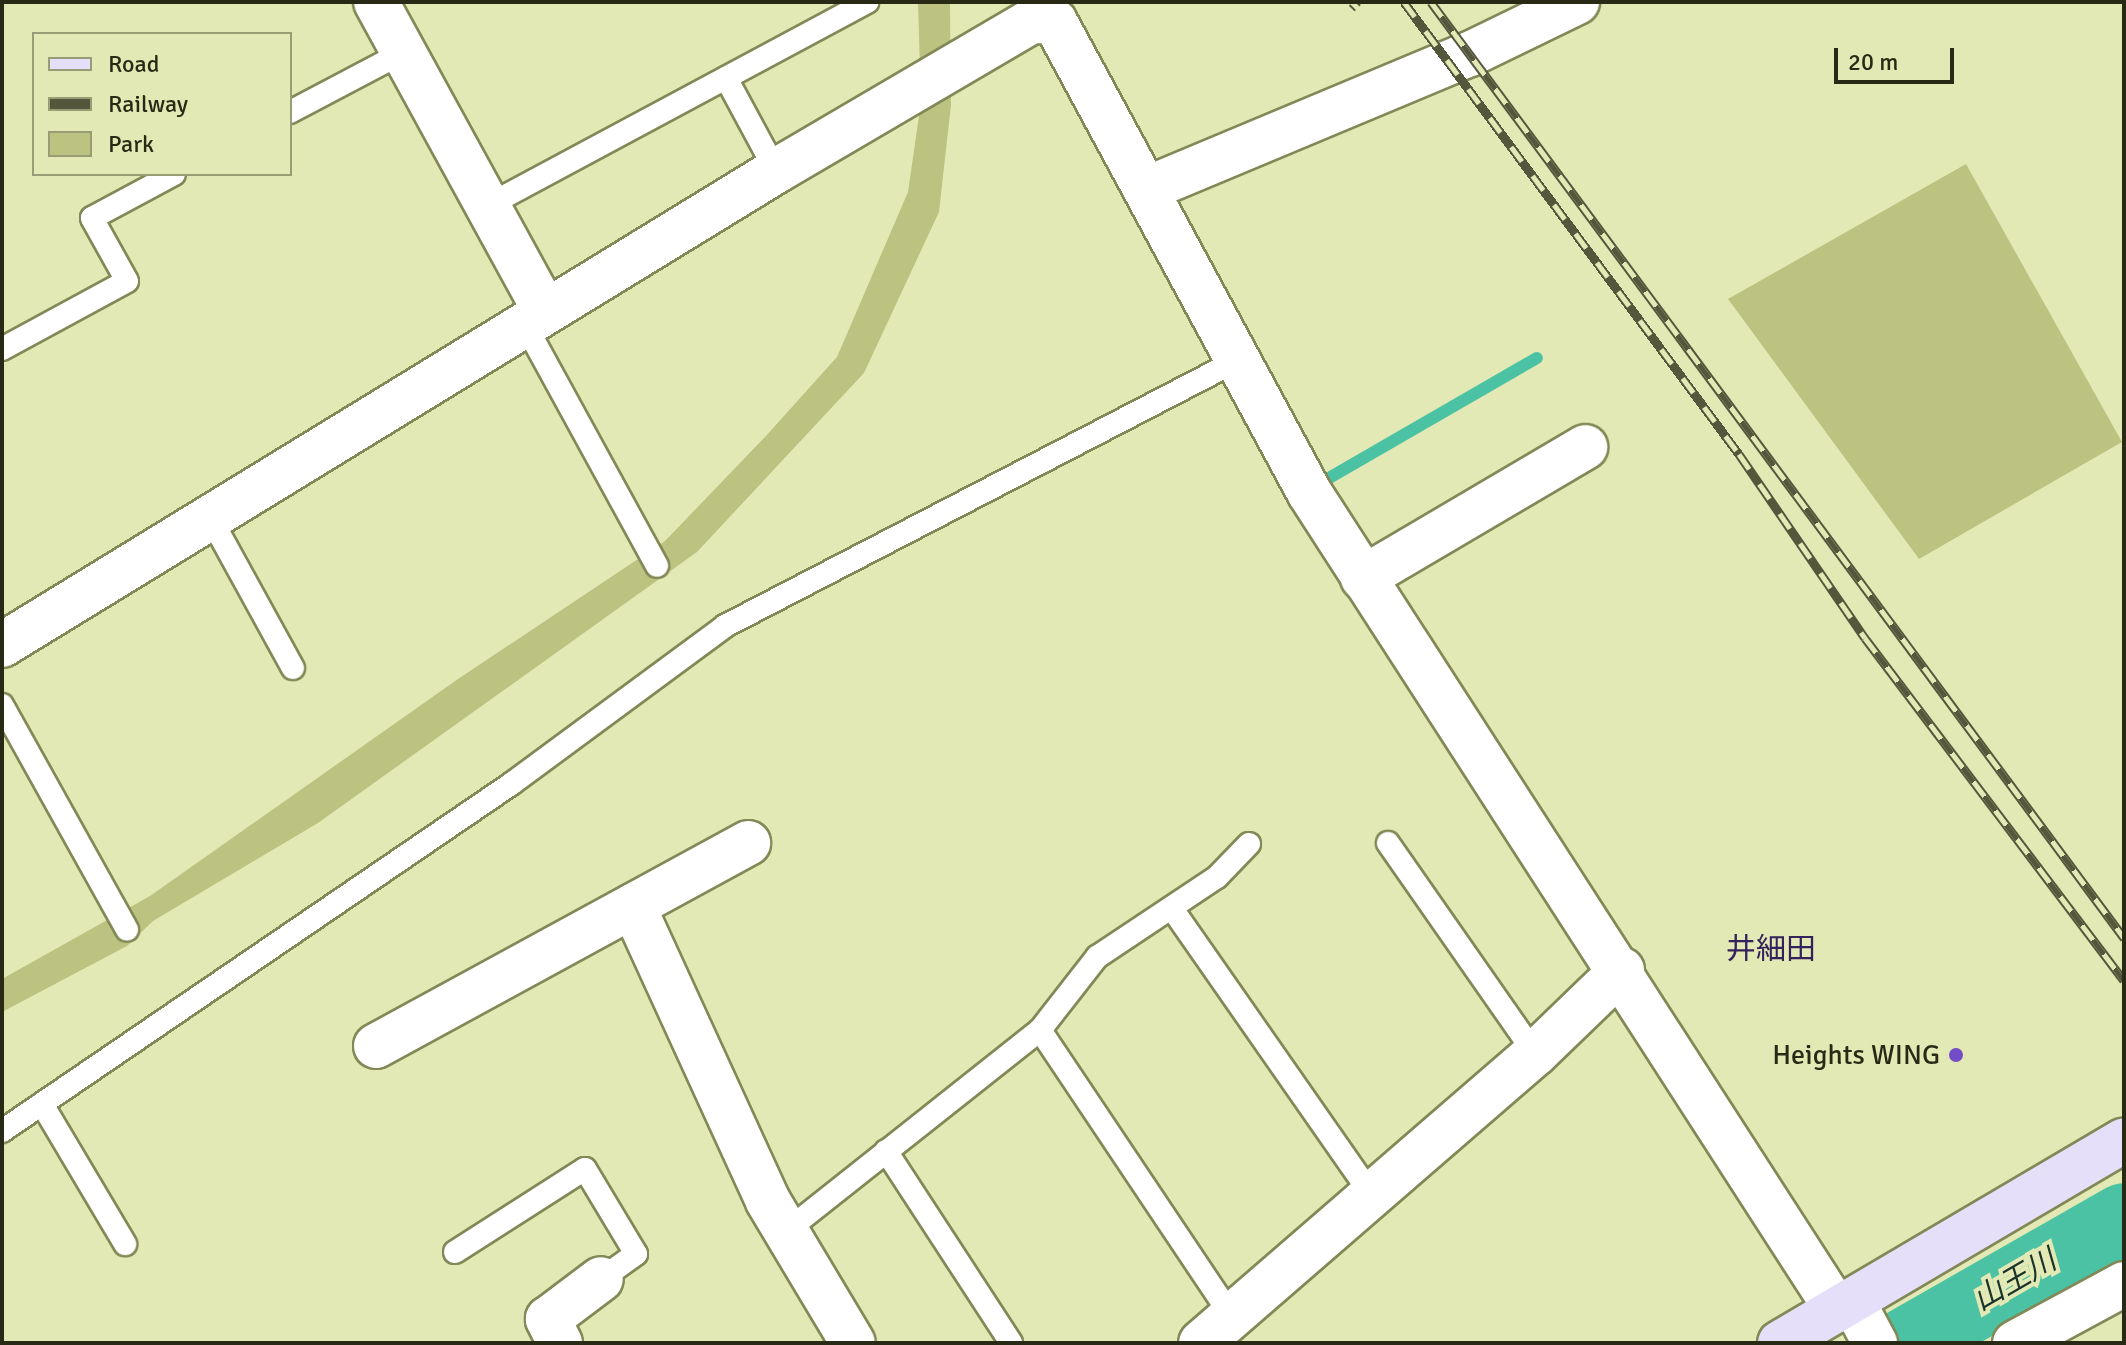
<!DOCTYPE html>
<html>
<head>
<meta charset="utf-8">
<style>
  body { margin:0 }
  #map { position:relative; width:2126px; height:1345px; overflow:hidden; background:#e3e9b4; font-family:Signika,"Noto Sans JP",sans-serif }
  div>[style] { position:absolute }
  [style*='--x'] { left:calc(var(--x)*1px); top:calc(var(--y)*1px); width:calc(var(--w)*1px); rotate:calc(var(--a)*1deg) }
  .green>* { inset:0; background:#bcc380 }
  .stream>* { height:12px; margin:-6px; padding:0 6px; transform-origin:6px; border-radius:6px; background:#4cc2a4 }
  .river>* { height:72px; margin:-36px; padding:0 36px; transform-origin:36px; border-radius:36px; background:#4cc2a4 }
  .roads { filter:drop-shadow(2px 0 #828856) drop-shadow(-2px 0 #828856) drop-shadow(0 2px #828856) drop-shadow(0 -2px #828856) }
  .lane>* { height:22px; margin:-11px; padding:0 11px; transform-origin:11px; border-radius:11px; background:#fff }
  .street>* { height:44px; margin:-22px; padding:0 22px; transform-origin:22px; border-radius:22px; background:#fff }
  .secondary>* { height:44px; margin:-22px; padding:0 22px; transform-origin:22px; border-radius:22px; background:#e5dffa }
  .rail>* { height:9px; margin-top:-4.5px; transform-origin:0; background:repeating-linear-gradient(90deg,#e3e9b4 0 18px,#55573c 0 36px); box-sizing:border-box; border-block:2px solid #55573c }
  .dots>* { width:22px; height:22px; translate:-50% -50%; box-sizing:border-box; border:4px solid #e3e9b4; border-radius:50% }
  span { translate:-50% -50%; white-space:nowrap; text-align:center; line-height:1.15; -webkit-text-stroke:8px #e3e9b4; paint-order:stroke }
  .poi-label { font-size:28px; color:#282a16 }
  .right { translate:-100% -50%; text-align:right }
  .neighbourhood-label { font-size:30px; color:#33225c }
  .water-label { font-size:30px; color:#1a342c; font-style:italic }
  .frame { position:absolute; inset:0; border:4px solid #282a16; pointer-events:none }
  .legend { position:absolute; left:32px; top:32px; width:260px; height:144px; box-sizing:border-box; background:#e3e9b4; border:2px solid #989d75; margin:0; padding:10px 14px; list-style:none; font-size:24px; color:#282a16 }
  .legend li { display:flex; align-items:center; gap:16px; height:40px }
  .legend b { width:40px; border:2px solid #989d75 }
  .scale { position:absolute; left:1834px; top:48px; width:120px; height:36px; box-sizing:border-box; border:4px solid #282a16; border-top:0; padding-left:10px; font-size:24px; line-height:28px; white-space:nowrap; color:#282a16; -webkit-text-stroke:6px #e3e9b4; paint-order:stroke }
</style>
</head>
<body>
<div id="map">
  <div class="green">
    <i style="clip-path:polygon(918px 2px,950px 2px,951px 105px,939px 212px,864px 373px,697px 552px,318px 823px,153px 921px,127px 946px,2px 1012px,2px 979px,150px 896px,458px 679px,665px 541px,765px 437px,837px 357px,908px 192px,921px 102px)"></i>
    <i style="clip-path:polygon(1966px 164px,2122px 442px,1919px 559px,1728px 299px)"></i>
  </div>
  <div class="stream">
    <i style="--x:1329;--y:478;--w:240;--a:-30"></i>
  </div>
  <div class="river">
    <i style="--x:1907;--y:1343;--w:250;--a:-29.7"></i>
  </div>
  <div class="roads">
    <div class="lane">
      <i style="--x:726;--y:78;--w:106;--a:61.7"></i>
      <i style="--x:290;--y:112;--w:127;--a:-27.8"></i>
      <i style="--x:485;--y:207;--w:434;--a:-28.2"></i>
      <i style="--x:523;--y:321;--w:279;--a:61.3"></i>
      <i style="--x:2;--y:349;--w:142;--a:-28.5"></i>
      <i style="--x:127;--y:281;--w:72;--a:-119.1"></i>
      <i style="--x:92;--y:218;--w:93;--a:-28.2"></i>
      <i style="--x:211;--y:519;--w:170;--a:61.2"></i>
      <i style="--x:2;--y:705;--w:257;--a:60.9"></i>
      <i style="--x:1388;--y:843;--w:257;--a:55.1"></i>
      <i style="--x:1173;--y:910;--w:348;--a:55.1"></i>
      <i style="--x:1040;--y:1030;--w:343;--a:56.2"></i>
      <i style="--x:42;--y:1104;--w:163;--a:59.3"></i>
      <i style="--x:2;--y:1131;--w:616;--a:-34.28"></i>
      <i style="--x:511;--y:784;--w:266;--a:-36.4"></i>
      <i style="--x:725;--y:626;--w:573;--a:-27.41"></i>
      <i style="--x:886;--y:1151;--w:229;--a:56.9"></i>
      <i style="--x:785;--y:1232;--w:325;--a:-38.4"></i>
      <i style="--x:1040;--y:1030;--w:93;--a:-52"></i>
      <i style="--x:1097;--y:957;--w:144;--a:-33.7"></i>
      <i style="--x:1217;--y:877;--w:46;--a:-45.9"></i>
      <i style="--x:455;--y:1252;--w:154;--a:-32.6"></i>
      <i style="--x:585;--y:1169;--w:99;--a:59"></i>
      <i style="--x:636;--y:1254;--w:43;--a:144.5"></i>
    </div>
    <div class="street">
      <i style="--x:376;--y:2;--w:350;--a:61.3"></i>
      <i style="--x:1149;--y:188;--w:348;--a:-22.7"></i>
      <i style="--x:1470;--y:54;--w:119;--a:-25.9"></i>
      <i style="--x:1363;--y:578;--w:258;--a:-30.5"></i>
      <i style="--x:2;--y:645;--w:908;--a:-31.48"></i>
      <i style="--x:776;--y:171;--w:297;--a:-30.4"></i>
      <i style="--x:1032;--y:21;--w:23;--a:2"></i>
      <i style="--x:1055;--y:22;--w:534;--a:61.61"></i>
      <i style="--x:1309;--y:492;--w:974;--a:57.16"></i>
      <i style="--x:633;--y:906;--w:324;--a:65.4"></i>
      <i style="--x:768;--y:1201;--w:165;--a:59.1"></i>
      <i style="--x:376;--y:1046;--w:424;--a:-28.6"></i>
      <i style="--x:1853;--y:1302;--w:47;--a:61.8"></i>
      <i style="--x:560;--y:1343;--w:27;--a:-117"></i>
      <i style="--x:548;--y:1319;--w:66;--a:-37"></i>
      <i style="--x:1201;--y:1343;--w:442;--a:-40.9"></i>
      <i style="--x:1535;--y:1054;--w:121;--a:-44"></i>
      <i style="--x:2015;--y:1343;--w:124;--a:-28.4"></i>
    </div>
    <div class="secondary">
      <i style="--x:1780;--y:1343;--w:399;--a:-30.5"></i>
    </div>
  </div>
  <div class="rail">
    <i style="--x:1352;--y:2;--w:8;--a:45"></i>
    <i style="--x:1404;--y:2;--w:563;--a:53.46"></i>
    <i style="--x:1739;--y:454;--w:223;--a:55.6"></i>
    <i style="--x:1865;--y:638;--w:429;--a:52.9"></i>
    <i style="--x:1431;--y:2;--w:1165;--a:53.48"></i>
  </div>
  <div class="dots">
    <i style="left:1956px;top:1055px;background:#734dc6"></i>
  </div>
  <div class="poi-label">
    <span class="right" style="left:1940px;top:1055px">Heights WING</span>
  </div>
  <div class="neighbourhood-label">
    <span style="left:1771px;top:950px">井細田</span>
  </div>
  <div class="water-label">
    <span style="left:2015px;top:1281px;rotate:-30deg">山王川</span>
  </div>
  <div class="frame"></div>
  <ul class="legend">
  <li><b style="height:10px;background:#e5dffa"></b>Road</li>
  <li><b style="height:10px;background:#55573c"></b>Railway</li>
  <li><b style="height:22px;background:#bcc380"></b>Park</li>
  </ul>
  <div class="scale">20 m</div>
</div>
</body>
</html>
